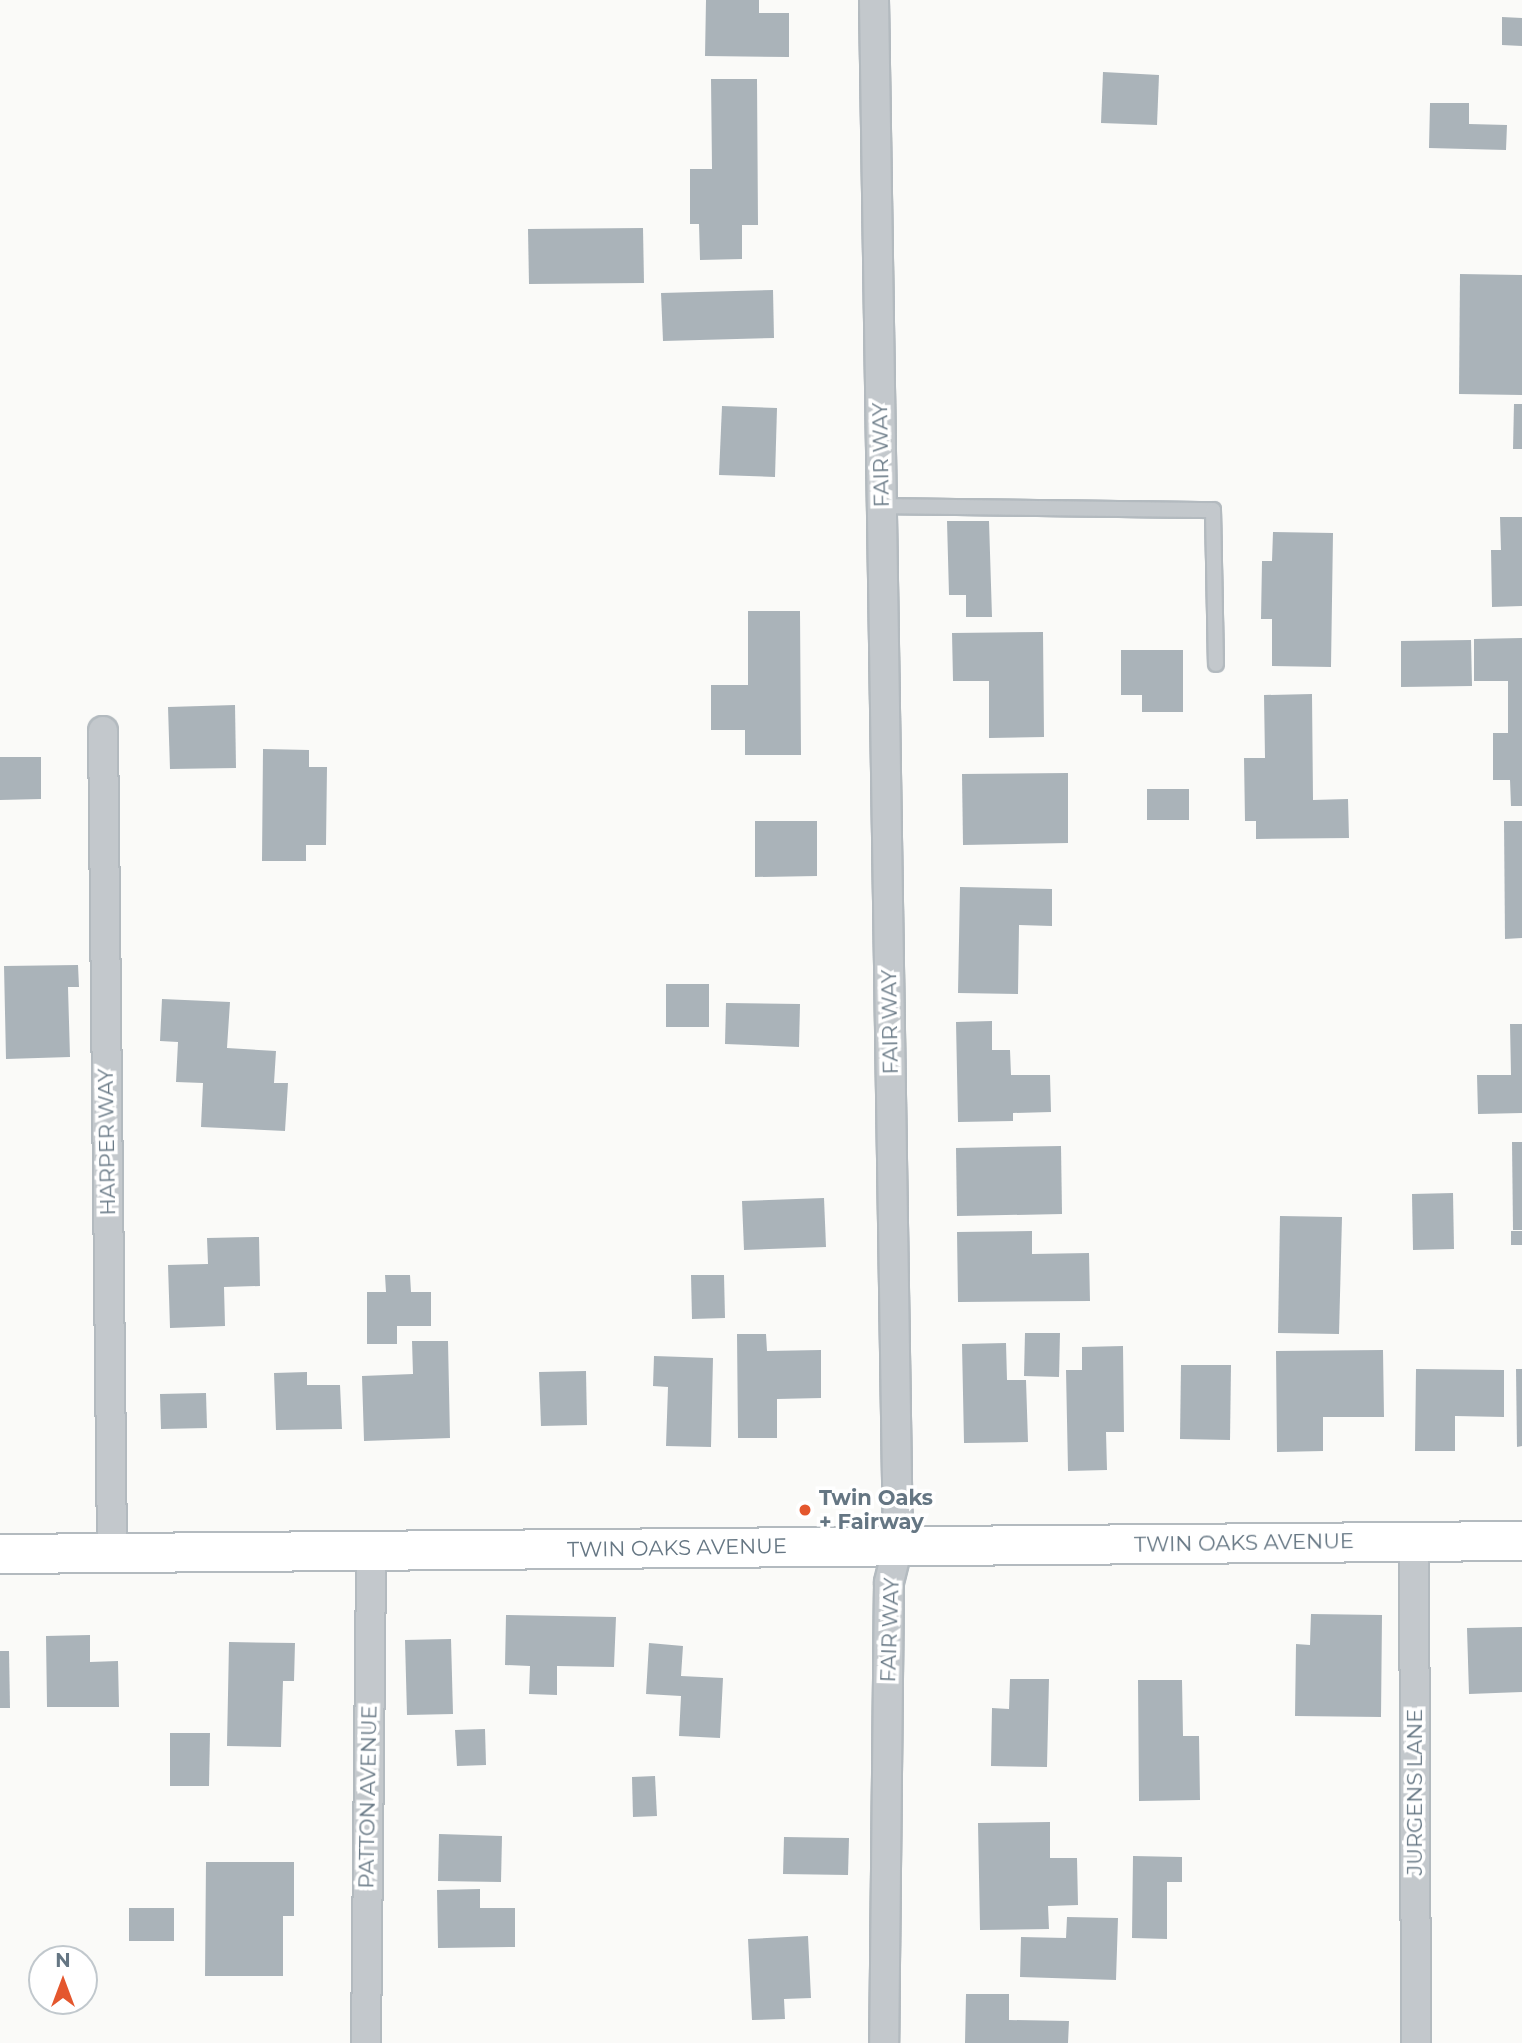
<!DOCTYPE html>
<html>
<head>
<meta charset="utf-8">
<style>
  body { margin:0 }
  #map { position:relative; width:1522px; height:2043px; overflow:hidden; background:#fafaf8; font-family:Montserrat,sans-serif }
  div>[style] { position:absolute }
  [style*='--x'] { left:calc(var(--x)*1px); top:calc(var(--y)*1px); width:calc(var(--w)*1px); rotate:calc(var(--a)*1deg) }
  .building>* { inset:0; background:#aab3b9 }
  .roads { filter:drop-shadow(2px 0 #b3babf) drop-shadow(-2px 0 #b3babf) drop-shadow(0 2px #b3babf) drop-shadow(0 -2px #b3babf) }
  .lane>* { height:14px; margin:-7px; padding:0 7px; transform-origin:7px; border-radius:7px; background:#c3c8cc }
  .street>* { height:28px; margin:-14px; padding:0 14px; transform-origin:14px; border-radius:14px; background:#c3c8cc }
  .secondary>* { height:38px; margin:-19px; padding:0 19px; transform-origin:19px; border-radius:19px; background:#fff }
  .dots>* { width:19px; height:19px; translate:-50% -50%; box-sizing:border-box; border:4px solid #fff; border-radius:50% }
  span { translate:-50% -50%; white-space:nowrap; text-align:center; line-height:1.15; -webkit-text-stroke:7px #fff; paint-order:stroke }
  .street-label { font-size:21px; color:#657683 }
  .poi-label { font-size:21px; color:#657683; font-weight:700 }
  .left { translate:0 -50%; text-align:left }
  .north { position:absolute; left:28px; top:1945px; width:70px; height:70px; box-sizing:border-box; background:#fff; border:2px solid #c1c8cd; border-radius:50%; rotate:0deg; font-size:19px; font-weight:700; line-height:28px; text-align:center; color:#657683 }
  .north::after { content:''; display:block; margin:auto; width:24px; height:32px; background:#e4572e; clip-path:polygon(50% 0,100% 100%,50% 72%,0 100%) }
</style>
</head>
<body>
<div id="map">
  <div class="building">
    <i style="clip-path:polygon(706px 0,759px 0,759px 13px,789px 13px,789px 57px,705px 56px)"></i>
    <i style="clip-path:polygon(1502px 17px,1522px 18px,1522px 46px,1502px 45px)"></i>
    <i style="clip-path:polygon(1103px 72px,1159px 75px,1157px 125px,1101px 123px)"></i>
    <i style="clip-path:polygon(711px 79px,757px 79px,758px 225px,742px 225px,742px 259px,700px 260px,699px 224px,690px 224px,690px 169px,712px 169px)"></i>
    <i style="clip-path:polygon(1430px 103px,1469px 103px,1469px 124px,1507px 125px,1506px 150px,1429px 148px)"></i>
    <i style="clip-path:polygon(643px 228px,644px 283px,529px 284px,528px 229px)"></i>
    <i style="clip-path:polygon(1460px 274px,1522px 275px,1522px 395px,1459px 394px)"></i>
    <i style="clip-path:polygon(773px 290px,774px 338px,663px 341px,661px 293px)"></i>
    <i style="clip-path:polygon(1514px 404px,1522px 404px,1522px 449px,1513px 449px)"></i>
    <i style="clip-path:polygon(722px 406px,777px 408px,775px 477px,719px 475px)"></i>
    <i style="clip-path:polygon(1500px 517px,1522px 517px,1522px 606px,1492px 607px,1491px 550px,1501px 550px)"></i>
    <i style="clip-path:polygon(947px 521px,989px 521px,992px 617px,966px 617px,966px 595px,949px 595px)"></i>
    <i style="clip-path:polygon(1273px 532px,1333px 533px,1331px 667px,1272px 666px,1272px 619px,1261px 619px,1262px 561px,1272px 561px)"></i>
    <i style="clip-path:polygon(748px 611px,800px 611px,801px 755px,745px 755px,745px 730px,711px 730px,711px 685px,748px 685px)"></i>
    <i style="clip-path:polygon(1043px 632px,1044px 737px,989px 738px,989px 681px,953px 681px,952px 633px)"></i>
    <i style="clip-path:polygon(1522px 638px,1522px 806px,1511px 806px,1510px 780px,1493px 780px,1493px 733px,1508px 733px,1508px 681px,1474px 681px,1474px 639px)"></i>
    <i style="clip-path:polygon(1471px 640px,1472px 686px,1401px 687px,1401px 641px)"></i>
    <i style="clip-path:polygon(1121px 650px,1183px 650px,1183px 712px,1142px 712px,1142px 695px,1121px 695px)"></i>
    <i style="clip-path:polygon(1312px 694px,1313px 800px,1348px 799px,1349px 838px,1256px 839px,1256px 821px,1245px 821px,1244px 758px,1265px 758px,1264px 695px)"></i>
    <i style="clip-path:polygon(235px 705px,236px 768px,170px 769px,168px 707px)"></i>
    <i style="clip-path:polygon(263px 749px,309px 750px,309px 767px,327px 767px,326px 845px,306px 845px,306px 861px,262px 861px)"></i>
    <i style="clip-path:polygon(0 757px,41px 757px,41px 799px,0 800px)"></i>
    <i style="clip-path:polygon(1068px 773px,1068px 843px,963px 845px,962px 774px)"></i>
    <i style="clip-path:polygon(1147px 789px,1189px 789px,1189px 820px,1147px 820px)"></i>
    <i style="clip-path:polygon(755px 821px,817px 821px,817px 876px,755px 877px)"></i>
    <i style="clip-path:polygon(1504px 821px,1522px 821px,1522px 938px,1505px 939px)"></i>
    <i style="clip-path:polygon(960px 887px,1052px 889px,1052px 926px,1019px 925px,1018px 994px,958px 993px)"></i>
    <i style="clip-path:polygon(78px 965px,79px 987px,68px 987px,70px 1057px,6px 1059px,4px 966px)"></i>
    <i style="clip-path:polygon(666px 984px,709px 984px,709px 1027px,666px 1027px)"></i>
    <i style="clip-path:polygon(162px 999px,230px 1002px,227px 1048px,276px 1051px,274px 1083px,288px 1083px,285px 1131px,201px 1127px,203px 1083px,176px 1082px,178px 1042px,160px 1041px)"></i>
    <i style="clip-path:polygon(726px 1003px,800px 1004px,799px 1047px,725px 1044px)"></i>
    <i style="clip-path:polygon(992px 1021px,992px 1050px,1010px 1050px,1011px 1075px,1050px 1075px,1051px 1112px,1013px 1113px,1013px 1121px,958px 1122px,956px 1022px)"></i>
    <i style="clip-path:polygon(1510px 1024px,1522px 1024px,1522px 1113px,1478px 1114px,1477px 1075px,1511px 1075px)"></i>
    <i style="clip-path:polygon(1512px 1142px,1522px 1142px,1522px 1230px,1513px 1230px)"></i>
    <i style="clip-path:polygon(1061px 1146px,1062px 1214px,957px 1216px,956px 1148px)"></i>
    <i style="clip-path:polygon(1453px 1193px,1454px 1249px,1413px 1250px,1412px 1194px)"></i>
    <i style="clip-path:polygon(824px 1198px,826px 1247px,744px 1250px,742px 1201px)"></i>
    <i style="clip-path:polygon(1280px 1216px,1342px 1217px,1339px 1334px,1278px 1333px)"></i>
    <i style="clip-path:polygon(1032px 1231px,1032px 1254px,1089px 1253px,1090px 1301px,958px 1302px,957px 1232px)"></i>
    <i style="clip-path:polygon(1511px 1231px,1522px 1231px,1522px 1245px,1511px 1245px)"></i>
    <i style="clip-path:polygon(259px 1237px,260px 1286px,224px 1287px,225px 1326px,170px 1328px,168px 1265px,208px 1264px,207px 1238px)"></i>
    <i style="clip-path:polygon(385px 1275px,410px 1275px,411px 1292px,431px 1292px,431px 1326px,397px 1326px,397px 1344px,367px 1344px,367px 1292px,386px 1292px)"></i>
    <i style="clip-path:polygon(691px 1275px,724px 1275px,725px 1318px,692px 1319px)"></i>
    <i style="clip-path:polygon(1025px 1333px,1060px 1333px,1059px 1377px,1024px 1376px)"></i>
    <i style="clip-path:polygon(737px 1334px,766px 1334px,767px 1351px,821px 1350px,821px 1398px,777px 1399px,777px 1438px,738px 1438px)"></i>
    <i style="clip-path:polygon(412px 1341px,448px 1341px,450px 1438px,364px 1441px,362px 1376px,413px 1374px)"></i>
    <i style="clip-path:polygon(1006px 1343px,1007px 1380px,1026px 1380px,1028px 1442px,964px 1443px,962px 1344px)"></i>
    <i style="clip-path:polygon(1123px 1346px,1124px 1432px,1106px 1432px,1107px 1470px,1068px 1471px,1066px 1370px,1082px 1370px,1082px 1347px)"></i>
    <i style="clip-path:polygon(1383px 1350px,1384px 1417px,1323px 1417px,1323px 1451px,1277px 1452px,1276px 1351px)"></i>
    <i style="clip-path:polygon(654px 1356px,713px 1358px,711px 1447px,666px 1446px,668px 1387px,653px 1386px)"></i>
    <i style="clip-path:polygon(1181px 1365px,1231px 1365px,1230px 1440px,1180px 1439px)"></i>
    <i style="clip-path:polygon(1416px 1369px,1504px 1370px,1504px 1417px,1455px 1416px,1455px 1451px,1415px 1451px)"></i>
    <i style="clip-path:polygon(1516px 1369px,1522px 1369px,1522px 1446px,1517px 1447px)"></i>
    <i style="clip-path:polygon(586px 1371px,587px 1425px,541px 1426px,539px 1372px)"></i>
    <i style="clip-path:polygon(307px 1372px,307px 1385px,340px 1385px,342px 1429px,276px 1430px,274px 1373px)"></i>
    <i style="clip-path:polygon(206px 1393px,207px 1428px,161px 1429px,160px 1394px)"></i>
    <i style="clip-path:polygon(1311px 1614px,1382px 1615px,1381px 1717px,1295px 1716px,1296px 1644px,1310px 1645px)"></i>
    <i style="clip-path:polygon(506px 1615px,616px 1617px,614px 1667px,557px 1666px,557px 1695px,529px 1694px,530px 1666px,505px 1665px)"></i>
    <i style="clip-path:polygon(1522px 1627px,1522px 1692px,1469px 1694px,1467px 1628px)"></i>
    <i style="clip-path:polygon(90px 1635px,90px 1662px,118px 1661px,119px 1707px,47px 1707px,46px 1636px)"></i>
    <i style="clip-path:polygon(451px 1639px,453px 1714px,407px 1715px,405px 1640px)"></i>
    <i style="clip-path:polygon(229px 1642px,295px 1643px,294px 1681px,283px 1681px,281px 1747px,227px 1746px)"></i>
    <i style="clip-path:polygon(649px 1643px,683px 1646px,681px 1676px,723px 1678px,720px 1738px,679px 1736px,681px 1696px,646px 1694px)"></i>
    <i style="clip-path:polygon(0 1651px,9px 1651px,10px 1708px,0 1708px)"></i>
    <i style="clip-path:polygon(1010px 1679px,1049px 1679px,1047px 1767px,991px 1766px,992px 1708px,1009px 1709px)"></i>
    <i style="clip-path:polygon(1138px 1680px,1182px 1680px,1183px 1736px,1199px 1736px,1200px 1800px,1139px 1801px)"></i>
    <i style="clip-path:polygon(485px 1729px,486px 1765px,457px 1766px,455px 1730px)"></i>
    <i style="clip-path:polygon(170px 1733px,210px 1733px,209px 1786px,170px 1786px)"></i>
    <i style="clip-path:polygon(655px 1776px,657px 1816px,633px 1817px,632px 1777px)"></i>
    <i style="clip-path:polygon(1050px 1822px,1050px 1858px,1077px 1858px,1078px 1905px,1048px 1906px,1049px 1929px,980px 1930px,978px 1823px)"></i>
    <i style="clip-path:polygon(439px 1834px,502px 1836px,501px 1882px,438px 1881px)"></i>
    <i style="clip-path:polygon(784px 1837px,849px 1838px,848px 1875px,783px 1874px)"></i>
    <i style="clip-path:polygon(1133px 1856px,1182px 1857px,1182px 1882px,1167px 1882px,1167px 1939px,1132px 1938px)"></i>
    <i style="clip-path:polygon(206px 1862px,294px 1862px,294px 1916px,283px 1916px,283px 1976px,205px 1976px)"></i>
    <i style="clip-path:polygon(480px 1889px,480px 1908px,515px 1908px,515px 1947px,438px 1948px,437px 1890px)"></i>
    <i style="clip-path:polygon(129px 1908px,174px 1908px,174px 1941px,129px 1941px)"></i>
    <i style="clip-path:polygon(1067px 1917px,1118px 1918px,1116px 1980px,1020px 1977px,1021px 1937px,1066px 1938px)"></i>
    <i style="clip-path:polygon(808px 1936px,811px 1998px,784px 1999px,785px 2019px,752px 2020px,748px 1939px)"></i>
    <i style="clip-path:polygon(966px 1994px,1009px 1994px,1009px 2020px,1069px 2021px,1068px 2043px,965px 2043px)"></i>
  </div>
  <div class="roads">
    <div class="lane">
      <i style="--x:882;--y:506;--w:331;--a:0.7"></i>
      <i style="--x:1213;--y:510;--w:154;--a:88.9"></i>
    </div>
    <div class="street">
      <i style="--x:874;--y:0;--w:1546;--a:89.11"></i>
      <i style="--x:898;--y:1546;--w:38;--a:104"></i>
      <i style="--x:889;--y:1583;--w:460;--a:90.6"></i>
      <i style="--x:103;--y:731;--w:822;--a:89.37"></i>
      <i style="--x:1414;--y:1542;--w:501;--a:89.77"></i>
      <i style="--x:366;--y:2043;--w:492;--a:-89.4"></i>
    </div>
    <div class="secondary">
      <i style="--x:0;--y:1554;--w:1522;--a:-0.49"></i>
    </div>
  </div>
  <div class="dots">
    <i style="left:805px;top:1510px;background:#e4572e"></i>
  </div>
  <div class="street-label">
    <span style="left:881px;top:455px;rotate:-91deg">FAIR WAY</span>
    <span style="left:890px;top:1022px;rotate:-91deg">FAIR WAY</span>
    <span style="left:107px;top:1142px;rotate:-91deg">HARPER WAY</span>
    <span style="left:1244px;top:1543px;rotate:-1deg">TWIN OAKS AVENUE</span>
    <span style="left:677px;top:1548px;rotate:-1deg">TWIN OAKS AVENUE</span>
    <span style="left:890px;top:1630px;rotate:-88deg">FAIR WAY</span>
    <span style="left:1415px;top:1792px;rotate:-90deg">JURGENS LANE</span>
    <span style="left:368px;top:1797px;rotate:-89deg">PATTON AVENUE</span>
  </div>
  <div class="poi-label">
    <span class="left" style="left:819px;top:1510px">Twin Oaks<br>+ Fairway</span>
  </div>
  <div class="north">N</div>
</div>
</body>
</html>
